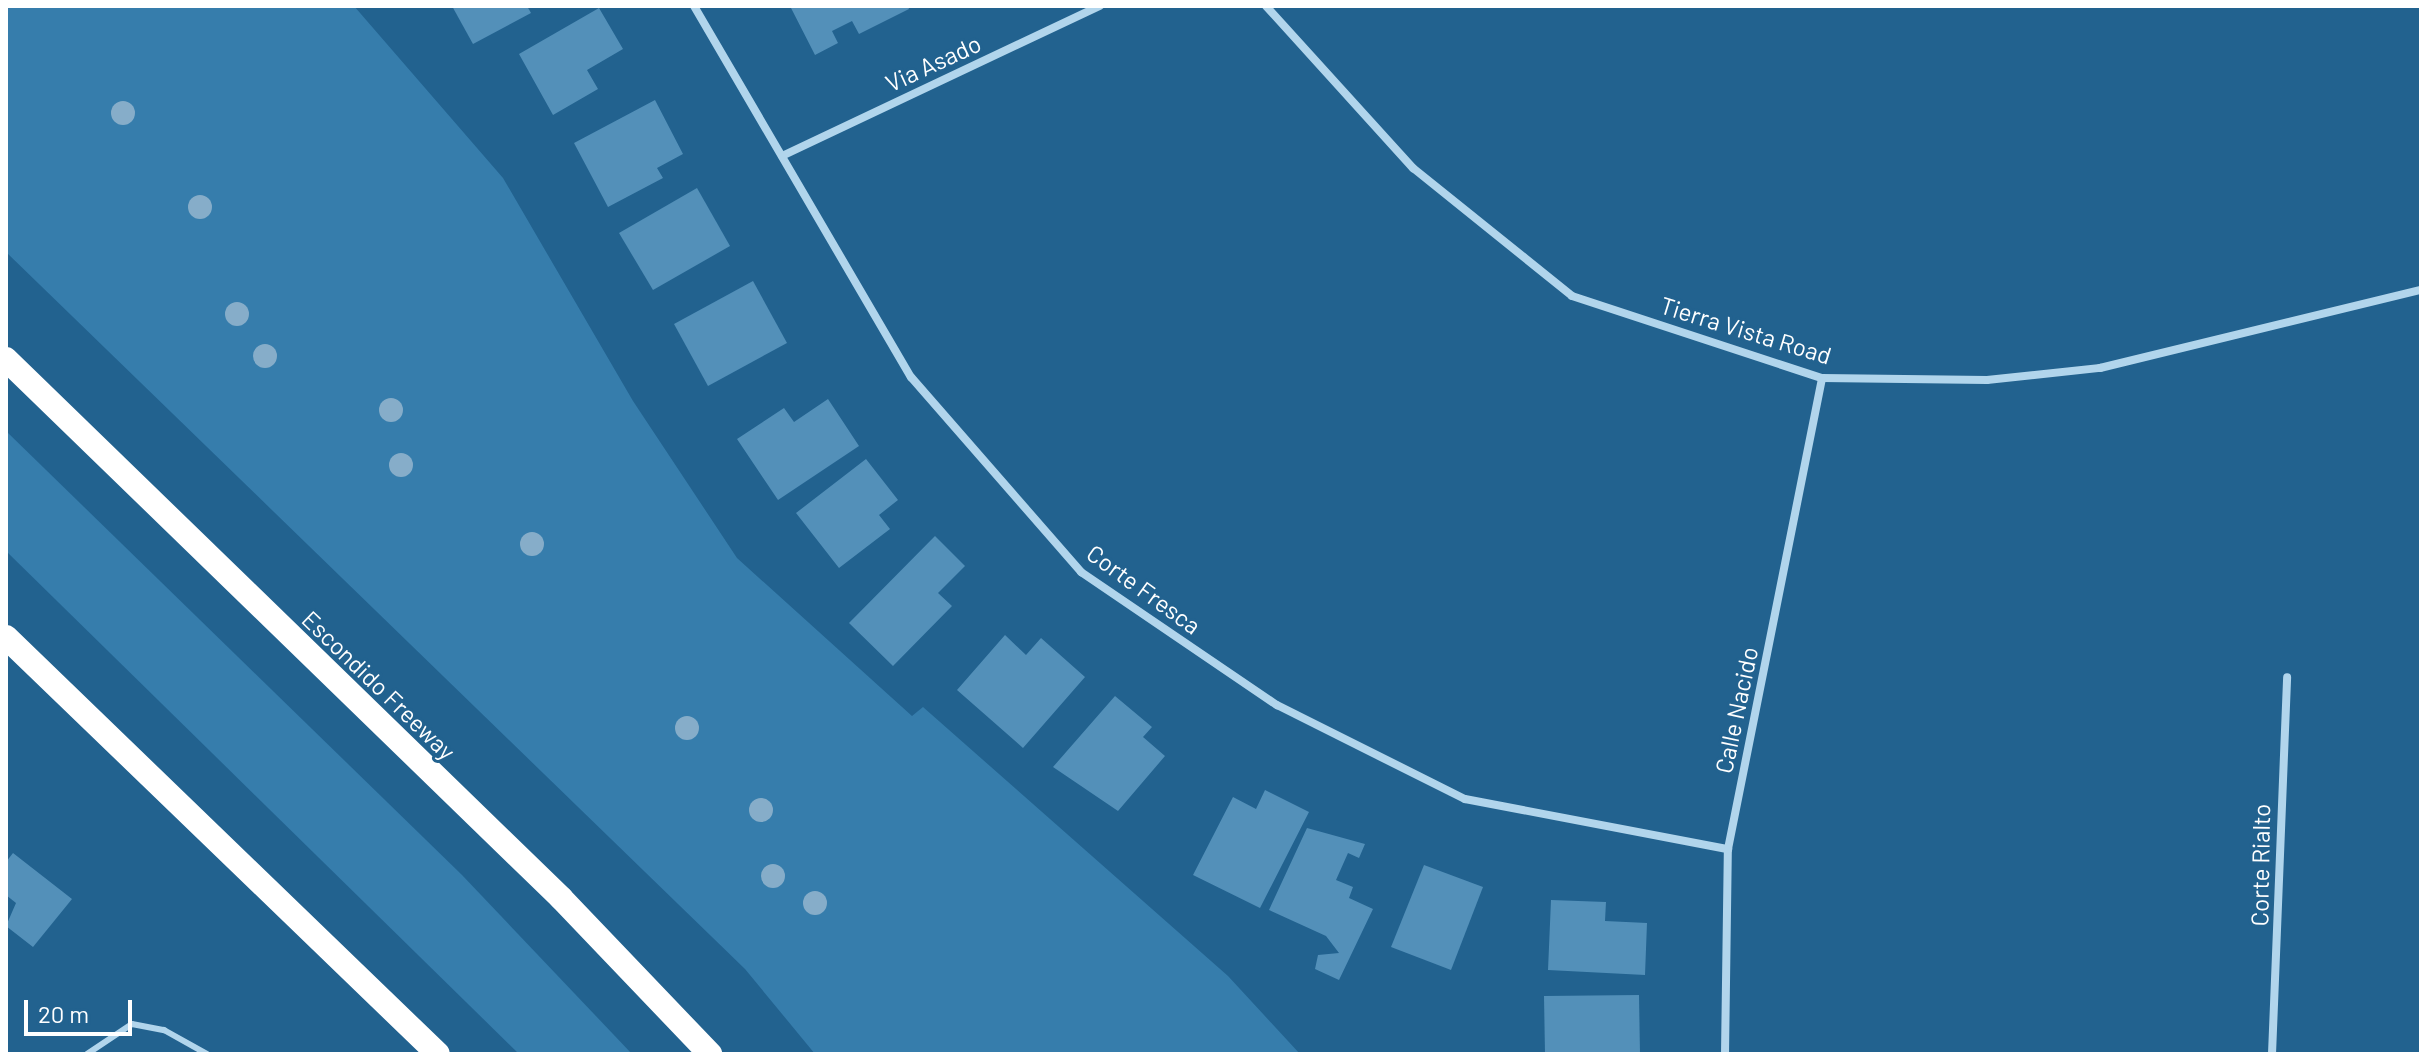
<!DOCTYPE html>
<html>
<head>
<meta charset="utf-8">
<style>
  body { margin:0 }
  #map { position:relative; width:2427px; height:1060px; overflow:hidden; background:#22628f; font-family:Barlow,sans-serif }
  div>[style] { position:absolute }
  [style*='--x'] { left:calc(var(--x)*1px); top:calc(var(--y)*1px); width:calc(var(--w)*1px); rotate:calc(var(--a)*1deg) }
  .green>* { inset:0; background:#367dac }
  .building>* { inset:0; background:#5390b9 }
  .service>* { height:6px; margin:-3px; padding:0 3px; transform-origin:3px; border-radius:3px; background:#b1d5ec }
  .minor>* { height:8px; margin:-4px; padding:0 4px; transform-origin:4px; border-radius:4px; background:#b1d5ec }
  .motorway>* { height:24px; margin:-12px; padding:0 12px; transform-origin:12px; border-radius:12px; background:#fff }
  .trees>* { width:24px; height:24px; margin:-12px; border-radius:50%; background:#86adc9 }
  span { translate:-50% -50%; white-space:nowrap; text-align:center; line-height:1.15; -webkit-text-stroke:6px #22628f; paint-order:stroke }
  .street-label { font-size:24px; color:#fff }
  .frame { position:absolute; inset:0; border:8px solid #fff; pointer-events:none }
  .scale { position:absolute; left:24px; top:1000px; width:108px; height:36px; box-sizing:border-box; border:4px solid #fff; border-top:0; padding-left:10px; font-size:24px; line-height:28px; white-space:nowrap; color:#fff; -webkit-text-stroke:6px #22628f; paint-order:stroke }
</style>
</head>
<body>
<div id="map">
  <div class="green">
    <i style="clip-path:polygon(6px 6px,354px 6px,503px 178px,633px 401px,737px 558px,912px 716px,923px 707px,1228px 976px,1300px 1054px,815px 1054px,745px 969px,6px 252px)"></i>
    <i style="clip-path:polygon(6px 431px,462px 875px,632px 1054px,519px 1054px,6px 551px)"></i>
  </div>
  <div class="building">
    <i style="clip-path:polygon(452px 6px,527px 6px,531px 13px,473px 44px)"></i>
    <i style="clip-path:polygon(790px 6px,908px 6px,909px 9px,859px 34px,852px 21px,832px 31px,838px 43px,815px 55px)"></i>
    <i style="clip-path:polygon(599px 8px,623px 49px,587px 70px,598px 89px,553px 115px,519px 54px)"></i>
    <i style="clip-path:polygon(655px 100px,683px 154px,657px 168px,663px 178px,608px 207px,574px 143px)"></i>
    <i style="clip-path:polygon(697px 188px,730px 246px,653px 290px,619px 233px)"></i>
    <i style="clip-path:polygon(753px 281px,787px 343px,708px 386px,674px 324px)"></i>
    <i style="clip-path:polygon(828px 399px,859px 446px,778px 500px,737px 439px,784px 408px,794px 422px)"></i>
    <i style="clip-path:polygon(866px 459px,898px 500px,879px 515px,890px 529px,839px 568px,796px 513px)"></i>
    <i style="clip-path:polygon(935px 536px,965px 566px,938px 593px,952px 606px,893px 666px,849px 623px)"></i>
    <i style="clip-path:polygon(1005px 635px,1026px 655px,1041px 638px,1085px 677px,1023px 748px,957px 690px)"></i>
    <i style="clip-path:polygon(1115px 696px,1152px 727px,1143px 737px,1165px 756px,1118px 811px,1053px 767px)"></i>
    <i style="clip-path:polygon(1265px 790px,1309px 812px,1260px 908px,1193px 875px,1233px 797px,1256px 809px)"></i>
    <i style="clip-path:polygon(1307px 828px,1365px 844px,1359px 858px,1348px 853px,1336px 880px,1353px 887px,1349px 898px,1373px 909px,1339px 980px,1315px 969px,1318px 955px,1339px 953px,1326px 936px,1269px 910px)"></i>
    <i style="clip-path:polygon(13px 853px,72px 899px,33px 947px,6px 926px,16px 903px,6px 895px,6px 862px)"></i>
    <i style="clip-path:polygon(1424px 865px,1483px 887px,1451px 970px,1391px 947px)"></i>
    <i style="clip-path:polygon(1551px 900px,1606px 902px,1605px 921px,1647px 923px,1645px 975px,1548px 970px)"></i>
    <i style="clip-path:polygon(1639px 995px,1640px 1054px,1545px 1054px,1544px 996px)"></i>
  </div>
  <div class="service">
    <i style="--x:87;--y:1054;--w:54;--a:-33.7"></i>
    <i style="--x:132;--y:1024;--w:33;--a:11"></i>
    <i style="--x:164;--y:1030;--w:49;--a:29.2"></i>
  </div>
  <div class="minor">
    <i style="--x:694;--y:6;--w:430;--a:59.7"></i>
    <i style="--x:911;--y:377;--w:259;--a:48.9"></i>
    <i style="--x:1081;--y:572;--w:237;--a:34.2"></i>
    <i style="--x:1277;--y:705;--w:210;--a:26.6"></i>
    <i style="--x:1465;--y:799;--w:268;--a:10.8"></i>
    <i style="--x:1266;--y:6;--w:219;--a:47.8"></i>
    <i style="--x:1413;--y:168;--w:204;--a:38.8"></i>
    <i style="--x:1572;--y:296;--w:263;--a:18.2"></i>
    <i style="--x:1822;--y:378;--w:165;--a:0.7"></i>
    <i style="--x:1987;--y:380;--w:114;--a:-6.1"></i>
    <i style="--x:2100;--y:368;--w:330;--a:-13.7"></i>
    <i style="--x:782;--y:156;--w:352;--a:-25.3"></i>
    <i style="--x:1725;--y:1054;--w:205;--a:-89.2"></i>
    <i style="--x:1728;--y:849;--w:480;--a:-78.7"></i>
    <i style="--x:2272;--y:1054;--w:377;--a:-87.7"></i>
  </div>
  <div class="motorway">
    <i style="--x:6;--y:359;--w:774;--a:44.16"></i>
    <i style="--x:561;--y:898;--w:216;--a:46.3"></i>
    <i style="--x:6;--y:637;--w:600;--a:43.99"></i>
  </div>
  <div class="trees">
    <i style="left:123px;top:113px"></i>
    <i style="left:200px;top:207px"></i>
    <i style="left:237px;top:314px"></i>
    <i style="left:265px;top:356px"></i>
    <i style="left:391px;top:410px"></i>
    <i style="left:401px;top:465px"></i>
    <i style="left:532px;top:544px"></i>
    <i style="left:687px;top:728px"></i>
    <i style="left:761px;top:810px"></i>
    <i style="left:773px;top:876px"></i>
    <i style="left:815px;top:903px"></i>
  </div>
  <div class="street-label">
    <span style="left:933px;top:63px;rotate:-25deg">Via Asado</span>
    <span style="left:1746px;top:330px;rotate:17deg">Tierra Vista Road</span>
    <span style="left:1144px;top:589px;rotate:36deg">Corte Fresca</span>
    <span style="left:379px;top:685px;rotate:44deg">Escondido Freeway</span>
    <span style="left:1736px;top:710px;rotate:-78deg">Calle Nacido</span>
    <span style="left:2260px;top:865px;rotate:-89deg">Corte Rialto</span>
  </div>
  <div class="frame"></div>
  <div class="scale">20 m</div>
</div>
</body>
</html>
